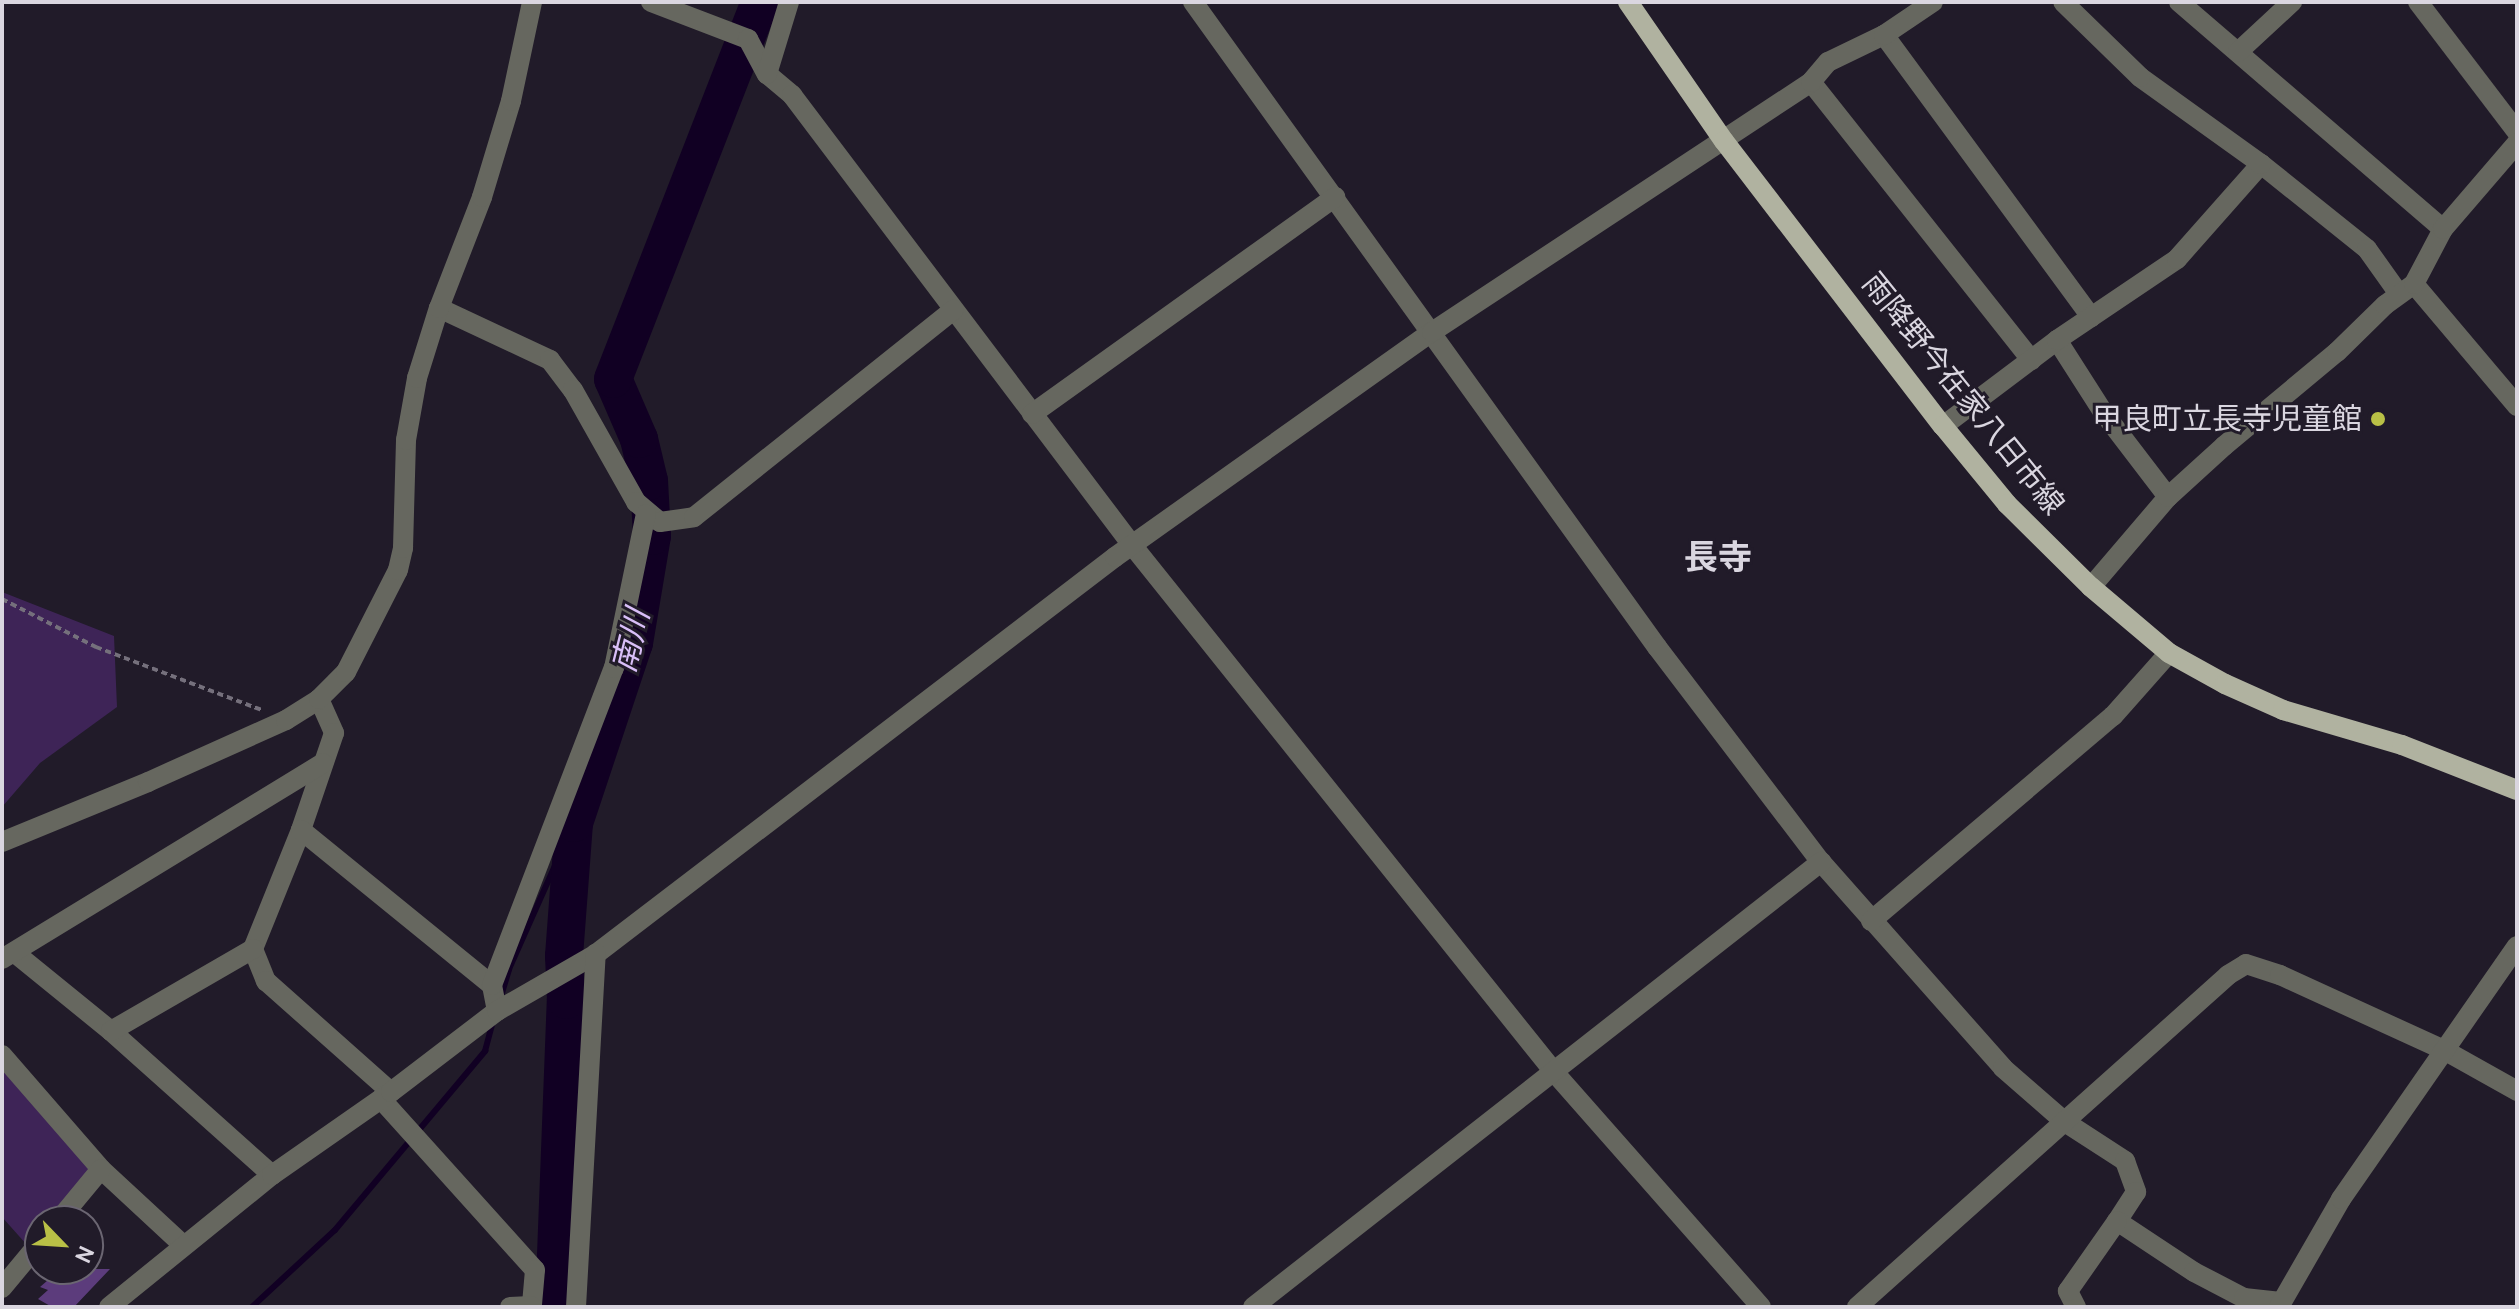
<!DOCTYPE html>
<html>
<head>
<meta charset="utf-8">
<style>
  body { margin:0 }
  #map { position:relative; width:2519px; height:1309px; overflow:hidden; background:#211b29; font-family:Cabin,"Noto Sans JP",sans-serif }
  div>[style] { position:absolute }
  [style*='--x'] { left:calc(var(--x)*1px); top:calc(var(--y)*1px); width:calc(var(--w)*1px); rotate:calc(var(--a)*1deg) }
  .green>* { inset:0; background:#3e2457 }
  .stream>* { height:6px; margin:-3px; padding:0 3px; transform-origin:3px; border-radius:3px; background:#110023 }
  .river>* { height:38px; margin:-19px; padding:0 19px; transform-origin:19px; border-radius:19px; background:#110023 }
  .building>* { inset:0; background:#5c3c7c }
  .path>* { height:4px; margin-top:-2px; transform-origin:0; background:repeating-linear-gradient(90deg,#75707c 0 6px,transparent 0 10px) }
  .minor>* { height:20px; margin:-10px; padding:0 10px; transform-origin:10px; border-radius:10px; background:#66675f }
  .major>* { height:20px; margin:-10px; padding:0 10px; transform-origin:10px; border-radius:10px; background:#b0b2a0 }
  .dots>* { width:22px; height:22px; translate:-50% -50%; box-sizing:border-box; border:4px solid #211b29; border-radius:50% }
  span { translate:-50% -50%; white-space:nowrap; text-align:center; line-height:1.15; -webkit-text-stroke:6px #211b29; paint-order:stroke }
  .street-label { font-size:30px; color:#dad6e0 }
  .poi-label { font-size:30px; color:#dad6e0 }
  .right { translate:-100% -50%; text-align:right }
  .water-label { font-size:32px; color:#d9bff8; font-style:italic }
  .quarter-label { font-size:34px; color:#dad6e0; font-weight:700 }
  .frame { position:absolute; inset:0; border:4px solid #dad6e0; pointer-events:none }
  .north { position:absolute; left:24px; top:1205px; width:80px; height:80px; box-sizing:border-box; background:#211b29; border:2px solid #6b6672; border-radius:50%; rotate:115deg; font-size:22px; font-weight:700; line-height:32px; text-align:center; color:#dad6e0 }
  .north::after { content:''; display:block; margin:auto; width:28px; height:36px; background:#b9c046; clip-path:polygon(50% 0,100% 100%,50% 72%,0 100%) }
</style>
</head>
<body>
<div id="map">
  <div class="green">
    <i style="clip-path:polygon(2px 592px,114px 636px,117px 707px,40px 763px,2px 807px)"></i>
    <i style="clip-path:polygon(2px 1069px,95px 1162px,46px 1221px,40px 1221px,40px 1229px,27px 1245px,2px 1217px)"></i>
  </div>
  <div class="stream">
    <i style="--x:501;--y:996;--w:28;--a:-73"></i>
    <i style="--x:509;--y:969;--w:160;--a:-66"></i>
    <i style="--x:252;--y:1307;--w:113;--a:-42.9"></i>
    <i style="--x:335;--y:1230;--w:234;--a:-50"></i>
    <i style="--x:485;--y:1051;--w:30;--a:-75"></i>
  </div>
  <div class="river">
    <i style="--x:554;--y:1307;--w:307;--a:-87.8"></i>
    <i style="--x:566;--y:1000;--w:44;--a:-92.6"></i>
    <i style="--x:564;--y:956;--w:133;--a:-85.7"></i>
    <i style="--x:574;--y:823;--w:190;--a:-71.6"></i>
    <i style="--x:634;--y:643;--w:109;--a:-80.5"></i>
    <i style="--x:652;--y:536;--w:55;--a:-93.1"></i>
    <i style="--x:649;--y:481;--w:43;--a:-103.4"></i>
    <i style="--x:639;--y:439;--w:65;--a:-113.4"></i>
    <i style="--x:613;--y:379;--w:405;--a:-68.7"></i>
  </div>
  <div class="building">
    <i style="clip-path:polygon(70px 1269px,110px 1269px,74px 1307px,52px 1307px,38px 1299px,48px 1290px,40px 1287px,55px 1274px,63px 1276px)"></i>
  </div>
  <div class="path">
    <i style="--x:2;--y:599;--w:106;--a:27.1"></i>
    <i style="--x:96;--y:647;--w:178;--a:20.8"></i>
  </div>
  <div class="minor">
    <i style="--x:651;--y:2;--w:104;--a:20.9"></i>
    <i style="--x:748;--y:39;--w:40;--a:62"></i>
    <i style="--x:767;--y:74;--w:33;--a:40"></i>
    <i style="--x:792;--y:95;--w:564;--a:52.93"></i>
    <i style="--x:1132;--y:545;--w:675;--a:51.31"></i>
    <i style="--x:1554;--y:1072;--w:313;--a:48.6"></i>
    <i style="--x:1193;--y:2;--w:795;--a:54.27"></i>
    <i style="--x:1657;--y:647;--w:270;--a:52.7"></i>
    <i style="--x:1821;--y:862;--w:275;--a:48.5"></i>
    <i style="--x:2003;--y:1068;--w:82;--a:41.1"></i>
    <i style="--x:2065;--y:1122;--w:72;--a:33"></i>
    <i style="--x:2125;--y:1161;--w:33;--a:70"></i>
    <i style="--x:2136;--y:1192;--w:35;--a:123"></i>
    <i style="--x:2117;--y:1221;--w:92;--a:33.5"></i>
    <i style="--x:2194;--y:1272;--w:56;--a:27.5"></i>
    <i style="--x:2244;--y:1298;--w:37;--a:6"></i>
    <i style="--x:2179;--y:2;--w:348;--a:40.7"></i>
    <i style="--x:2418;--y:2;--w:163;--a:52.7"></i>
    <i style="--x:1884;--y:35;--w:350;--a:53.7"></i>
    <i style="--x:2238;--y:52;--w:74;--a:-42.8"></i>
    <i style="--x:767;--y:74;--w:75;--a:-73"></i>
    <i style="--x:1811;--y:82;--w:355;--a:51.6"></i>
    <i style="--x:2261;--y:164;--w:136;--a:38.7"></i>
    <i style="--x:2367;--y:249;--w:55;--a:54.6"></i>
    <i style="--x:2414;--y:284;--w:160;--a:49.8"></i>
    <i style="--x:439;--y:308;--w:123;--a:25.1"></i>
    <i style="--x:550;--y:360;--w:38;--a:53"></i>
    <i style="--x:573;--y:390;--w:129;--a:60.6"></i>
    <i style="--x:636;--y:502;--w:31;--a:40"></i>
    <i style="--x:660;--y:522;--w:34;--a:-8"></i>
    <i style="--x:694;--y:517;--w:332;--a:-38.6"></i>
    <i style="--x:2057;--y:340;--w:85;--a:57.4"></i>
    <i style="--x:2103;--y:412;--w:107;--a:52.6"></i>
    <i style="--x:1032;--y:414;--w:373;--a:-35.6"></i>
    <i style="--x:1943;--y:426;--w:143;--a:-37"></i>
    <i style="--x:2057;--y:340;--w:145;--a:-34"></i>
    <i style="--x:2177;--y:259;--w:127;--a:-48.5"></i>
    <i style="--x:2261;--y:164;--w:149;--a:-144.3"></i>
    <i style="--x:2140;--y:77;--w:107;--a:-135.8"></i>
    <i style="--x:2091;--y:587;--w:118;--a:-49.5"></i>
    <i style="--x:2168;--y:497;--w:76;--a:-42.3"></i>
    <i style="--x:2224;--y:446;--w:147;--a:-39.8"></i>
    <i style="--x:2337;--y:352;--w:67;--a:-44.4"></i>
    <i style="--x:2385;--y:305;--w:36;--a:-36"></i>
    <i style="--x:2414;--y:284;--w:62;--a:-62.2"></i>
    <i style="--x:2443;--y:229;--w:113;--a:-49.3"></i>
    <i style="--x:319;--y:699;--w:37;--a:66"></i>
    <i style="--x:334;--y:733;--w:102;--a:108.8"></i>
    <i style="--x:301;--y:830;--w:128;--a:112"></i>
    <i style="--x:253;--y:949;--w:35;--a:68"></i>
    <i style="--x:266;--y:981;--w:167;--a:41.6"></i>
    <i style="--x:301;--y:830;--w:246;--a:39.1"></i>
    <i style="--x:2;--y:842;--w:158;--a:-22.3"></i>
    <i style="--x:148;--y:782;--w:151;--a:-24.2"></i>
    <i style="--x:286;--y:720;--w:39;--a:-32"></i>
    <i style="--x:319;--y:699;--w:38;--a:-45"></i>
    <i style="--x:346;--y:672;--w:114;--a:-63"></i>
    <i style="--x:398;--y:570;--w:23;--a:-77"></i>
    <i style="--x:403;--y:548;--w:108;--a:-88.4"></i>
    <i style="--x:406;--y:440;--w:63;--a:-79.9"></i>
    <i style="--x:417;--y:378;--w:73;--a:-72.6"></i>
    <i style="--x:439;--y:308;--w:119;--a:-68.8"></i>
    <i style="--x:482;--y:197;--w:100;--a:-73.2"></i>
    <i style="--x:511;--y:101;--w:101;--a:-78"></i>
    <i style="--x:1871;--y:921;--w:317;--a:-40.3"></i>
    <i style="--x:2113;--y:716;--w:84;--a:-48.4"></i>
    <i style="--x:15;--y:953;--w:124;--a:39.1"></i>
    <i style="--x:111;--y:1031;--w:216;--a:41.8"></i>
    <i style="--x:2;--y:959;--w:376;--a:-31.4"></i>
    <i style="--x:497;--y:1011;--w:26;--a:-101"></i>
    <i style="--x:492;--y:985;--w:340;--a:-69"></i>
    <i style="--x:614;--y:668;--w:157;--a:-78.3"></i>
    <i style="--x:111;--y:1031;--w:164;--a:-30"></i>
    <i style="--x:2;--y:1055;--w:151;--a:49"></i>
    <i style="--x:101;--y:1169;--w:112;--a:42.8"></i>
    <i style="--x:381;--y:1099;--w:230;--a:48"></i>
    <i style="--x:535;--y:1270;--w:37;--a:95"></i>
    <i style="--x:58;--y:1221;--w:67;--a:-50.4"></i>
    <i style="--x:2;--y:1288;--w:60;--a:-50.4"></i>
    <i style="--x:109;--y:1307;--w:210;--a:-39"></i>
    <i style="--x:272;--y:1175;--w:145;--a:-34.9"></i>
    <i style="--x:391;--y:1092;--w:133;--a:-37.4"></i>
    <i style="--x:497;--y:1011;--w:114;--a:-29.9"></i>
    <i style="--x:596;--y:954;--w:653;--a:-37.41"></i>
    <i style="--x:1115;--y:557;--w:389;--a:-35.4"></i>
    <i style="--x:1432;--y:332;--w:454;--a:-33.4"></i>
    <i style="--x:1811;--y:82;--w:26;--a:-50"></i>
    <i style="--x:1828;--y:62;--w:62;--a:-25.7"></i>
    <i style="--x:1884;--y:35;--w:59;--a:-34"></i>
    <i style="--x:510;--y:1307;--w:21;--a:-3"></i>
    <i style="--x:576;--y:1307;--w:354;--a:-86.8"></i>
    <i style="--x:1253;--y:1307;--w:722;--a:-38.08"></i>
    <i style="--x:1857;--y:1307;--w:498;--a:-41.8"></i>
    <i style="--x:2228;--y:975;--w:21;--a:-31"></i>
    <i style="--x:2246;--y:964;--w:36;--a:18"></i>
    <i style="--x:2280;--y:975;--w:180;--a:24.6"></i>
    <i style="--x:2444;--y:1050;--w:84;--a:29.3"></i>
    <i style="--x:2076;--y:1307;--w:18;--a:-117"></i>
    <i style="--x:2068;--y:1291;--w:85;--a:-55"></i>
    <i style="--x:2279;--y:1307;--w:125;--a:-60.1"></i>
    <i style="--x:2341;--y:1199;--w:308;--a:-55.2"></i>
  </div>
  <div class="major">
    <i style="--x:1628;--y:2;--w:169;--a:55.4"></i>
    <i style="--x:1724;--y:141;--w:359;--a:52.5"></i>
    <i style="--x:1943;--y:426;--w:101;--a:50.6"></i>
    <i style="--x:2007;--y:504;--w:118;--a:44.7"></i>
    <i style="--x:2091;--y:587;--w:102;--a:40.2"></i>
    <i style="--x:2169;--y:653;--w:64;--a:29"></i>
    <i style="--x:2225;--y:684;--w:64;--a:24.1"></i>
    <i style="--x:2283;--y:710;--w:124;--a:16.4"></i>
    <i style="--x:2402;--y:745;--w:123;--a:21.4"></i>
  </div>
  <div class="dots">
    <i style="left:2378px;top:419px;background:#b9c046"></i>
  </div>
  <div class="street-label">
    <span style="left:1963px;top:394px;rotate:51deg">雨降野今在家八日市線</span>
  </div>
  <div class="poi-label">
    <span class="right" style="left:2362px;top:419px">甲良町立長寺児童館</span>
  </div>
  <div class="water-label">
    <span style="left:631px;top:641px;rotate:-76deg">南川</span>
  </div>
  <div class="quarter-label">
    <span style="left:1718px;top:558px">長寺</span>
  </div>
  <div class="frame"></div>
  <div class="north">N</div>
</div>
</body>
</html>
